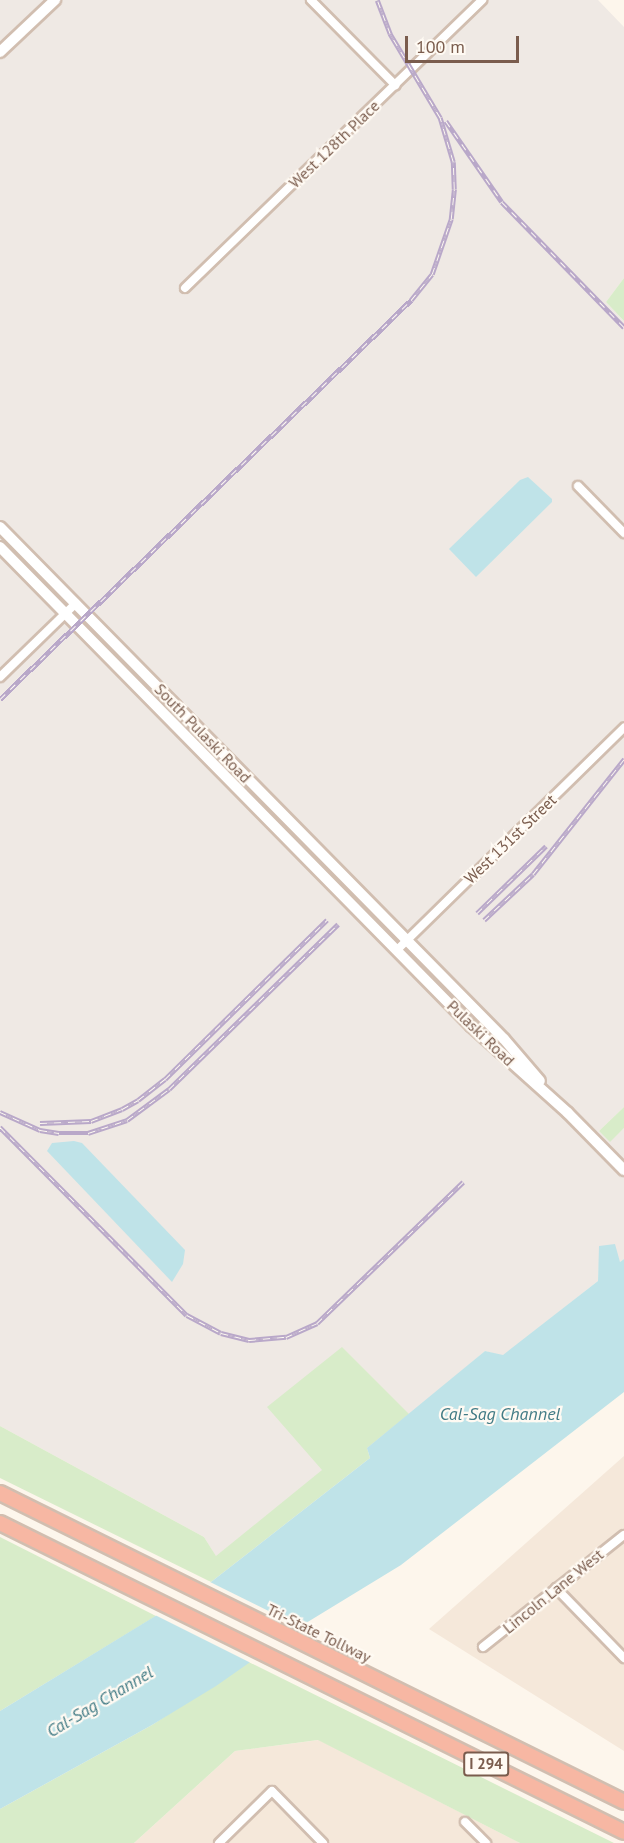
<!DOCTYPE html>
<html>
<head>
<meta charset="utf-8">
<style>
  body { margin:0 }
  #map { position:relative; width:624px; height:1843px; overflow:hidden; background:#fdf6ec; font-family:"PT Sans",sans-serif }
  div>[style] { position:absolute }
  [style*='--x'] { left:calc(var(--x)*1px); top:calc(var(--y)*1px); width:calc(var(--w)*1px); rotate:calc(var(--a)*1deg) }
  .residential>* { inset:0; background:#f5e8da }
  .industrial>* { inset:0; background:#efe9e4 }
  .green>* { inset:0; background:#d8ecc9 }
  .water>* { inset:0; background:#bfe3e8 }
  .pier>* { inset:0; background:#fdf6ec }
  .roads { filter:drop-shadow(2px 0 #d1beb0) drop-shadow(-2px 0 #d1beb0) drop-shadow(0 2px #d1beb0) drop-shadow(0 -2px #d1beb0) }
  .street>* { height:8px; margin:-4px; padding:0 4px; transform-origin:4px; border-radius:4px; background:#fff }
  .secondary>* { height:10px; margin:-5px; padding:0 5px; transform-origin:5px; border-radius:5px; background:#fff }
  .highway>* { height:14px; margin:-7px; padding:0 7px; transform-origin:7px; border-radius:7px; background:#f7b7a3 }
  .rail>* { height:4.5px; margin-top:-2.25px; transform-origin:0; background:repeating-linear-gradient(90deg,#fffaf3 0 7px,#b9a8c9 0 14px); box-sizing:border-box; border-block:2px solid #b9a8c9 }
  span { translate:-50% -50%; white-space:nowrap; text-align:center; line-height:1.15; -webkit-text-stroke:4.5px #fffaf3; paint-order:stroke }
  .shield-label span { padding:2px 4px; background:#fffaf3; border:2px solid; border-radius:4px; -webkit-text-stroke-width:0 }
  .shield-label { font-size:15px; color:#7a5c4d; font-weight:700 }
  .street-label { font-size:16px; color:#7a5c4d }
  .water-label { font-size:18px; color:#437c86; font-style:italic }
  .scale { position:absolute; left:405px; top:36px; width:114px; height:27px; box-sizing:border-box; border:3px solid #7a5c4d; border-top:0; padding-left:8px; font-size:18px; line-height:21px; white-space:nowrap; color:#7a5c4d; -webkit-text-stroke:4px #fffaf3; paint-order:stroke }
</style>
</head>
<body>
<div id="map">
  <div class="residential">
    <i style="clip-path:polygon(624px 1456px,624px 1751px,429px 1629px)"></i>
    <i style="clip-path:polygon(319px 1740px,520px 1843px,134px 1843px,235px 1751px)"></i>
  </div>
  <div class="industrial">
    <i style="clip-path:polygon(0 0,598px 0,624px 27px,624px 278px,606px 302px,624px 321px,624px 1107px,599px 1131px,610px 1141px,624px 1128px,624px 1259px,620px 1262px,600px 1246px,598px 1281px,503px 1356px,485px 1351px,225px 1571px,204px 1537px,0 1426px)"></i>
  </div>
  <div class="green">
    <i style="clip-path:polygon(624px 278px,624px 321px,606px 302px)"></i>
    <i style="clip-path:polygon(624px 1107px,624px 1128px,610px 1142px,599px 1131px)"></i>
    <i style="clip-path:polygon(342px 1347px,409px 1414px,367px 1448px,370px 1458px,211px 1582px,0 1478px,0 1426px,204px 1537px,216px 1556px,322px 1470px,267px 1407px)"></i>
    <i style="clip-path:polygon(0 1537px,156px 1616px,0 1711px)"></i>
    <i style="clip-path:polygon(249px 1662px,614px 1843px,520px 1843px,318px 1740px,235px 1751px,134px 1843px,0 1843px,0 1809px,152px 1725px)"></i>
  </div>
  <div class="water">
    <i style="clip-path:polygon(528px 477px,552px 499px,552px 502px,476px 577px,449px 549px,520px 480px)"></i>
    <i style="clip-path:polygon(74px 1141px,82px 1143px,185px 1250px,183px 1264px,172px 1282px,47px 1151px,52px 1143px)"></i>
    <i style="clip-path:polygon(615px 1244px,620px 1262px,624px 1259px,624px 1392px,401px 1565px,306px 1623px,216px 1686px,152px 1725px,0 1809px,0 1711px,211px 1582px,370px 1458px,367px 1448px,485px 1351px,503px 1355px,598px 1281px,599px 1246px)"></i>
  </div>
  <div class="pier">
    <i style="clip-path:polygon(208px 1581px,303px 1628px,253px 1664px,153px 1614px)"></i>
  </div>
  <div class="roads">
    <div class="street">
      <i style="--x:311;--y:0;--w:120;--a:45.3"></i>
      <i style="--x:185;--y:288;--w:414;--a:-44.1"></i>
      <i style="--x:578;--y:486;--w:66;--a:45.6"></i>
      <i style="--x:0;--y:677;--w:106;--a:-44.2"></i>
      <i style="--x:397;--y:950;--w:318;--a:-44.4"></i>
      <i style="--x:556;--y:1588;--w:98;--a:45.8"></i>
      <i style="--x:483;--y:1647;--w:180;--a:-38.5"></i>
      <i style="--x:465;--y:1822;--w:30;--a:45"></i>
      <i style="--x:219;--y:1843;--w:74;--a:-44.5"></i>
      <i style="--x:272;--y:1791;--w:73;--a:45.6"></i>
    </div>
    <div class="secondary">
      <i style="--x:0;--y:52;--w:76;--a:-43.4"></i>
      <i style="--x:0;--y:527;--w:718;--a:45.45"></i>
      <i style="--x:504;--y:1039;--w:55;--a:49.4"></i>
      <i style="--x:0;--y:547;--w:672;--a:45.48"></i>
      <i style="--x:471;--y:1026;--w:130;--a:41.9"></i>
      <i style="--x:568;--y:1113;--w:80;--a:45.5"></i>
    </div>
    <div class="highway">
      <i style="--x:0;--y:1493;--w:696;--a:26.34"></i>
      <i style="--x:0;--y:1523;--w:696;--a:26.34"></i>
    </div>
  </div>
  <div class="rail">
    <i style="--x:446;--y:121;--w:98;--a:55.3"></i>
    <i style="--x:502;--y:202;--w:175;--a:45.7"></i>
    <i style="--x:0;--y:699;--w:573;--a:-44.15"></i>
    <i style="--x:411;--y:300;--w:33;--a:-51"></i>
    <i style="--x:432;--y:274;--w:58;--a:-70.9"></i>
    <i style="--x:451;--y:219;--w:30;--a:-84"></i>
    <i style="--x:454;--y:189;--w:27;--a:-92"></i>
    <i style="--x:453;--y:162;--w:46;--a:-106.5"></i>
    <i style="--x:440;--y:118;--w:98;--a:-120.8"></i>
    <i style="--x:390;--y:34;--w:36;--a:-111"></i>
    <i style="--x:477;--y:913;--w:96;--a:-44.2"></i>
    <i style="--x:484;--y:920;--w:67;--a:-43.2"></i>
    <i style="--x:533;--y:874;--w:147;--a:-51.6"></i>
    <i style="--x:0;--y:1112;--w:44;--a:24.2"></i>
    <i style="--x:40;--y:1130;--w:19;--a:9"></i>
    <i style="--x:59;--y:1133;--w:29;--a:0"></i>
    <i style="--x:88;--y:1133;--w:41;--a:-18.4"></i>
    <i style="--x:127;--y:1120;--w:52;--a:-36.4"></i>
    <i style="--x:169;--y:1089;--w:236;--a:-44.3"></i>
    <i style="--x:40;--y:1123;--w:51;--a:-2.2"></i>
    <i style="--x:91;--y:1121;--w:33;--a:-21"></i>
    <i style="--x:122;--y:1109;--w:18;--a:-29"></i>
    <i style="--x:138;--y:1100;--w:34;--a:-38"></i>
    <i style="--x:165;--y:1079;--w:227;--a:-44.5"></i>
    <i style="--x:0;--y:1127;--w:265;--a:45.2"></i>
    <i style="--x:187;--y:1315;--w:38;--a:28"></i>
    <i style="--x:221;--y:1333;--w:29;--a:14"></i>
    <i style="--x:249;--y:1340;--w:37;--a:-5"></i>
    <i style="--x:286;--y:1337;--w:34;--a:-24"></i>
    <i style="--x:317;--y:1323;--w:203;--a:-44"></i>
  </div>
  <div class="shield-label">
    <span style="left:486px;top:1764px">I 294</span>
  </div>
  <div class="street-label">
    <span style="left:334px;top:144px;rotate:-44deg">West 128th Place</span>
    <span style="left:203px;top:733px;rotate:46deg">South Pulaski Road</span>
    <span style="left:510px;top:839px;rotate:-44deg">West 131st Street</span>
    <span style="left:481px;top:1033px;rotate:44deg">Pulaski Road</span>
    <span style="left:553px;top:1591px;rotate:-39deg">Lincoln Lane West</span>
    <span style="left:319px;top:1633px;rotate:26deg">Tri-State Tollway</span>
  </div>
  <div class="water-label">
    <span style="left:500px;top:1414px">Cal-Sag Channel</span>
    <span style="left:100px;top:1702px;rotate:-31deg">Cal-Sag Channel</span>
  </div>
  <div class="scale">100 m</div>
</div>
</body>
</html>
